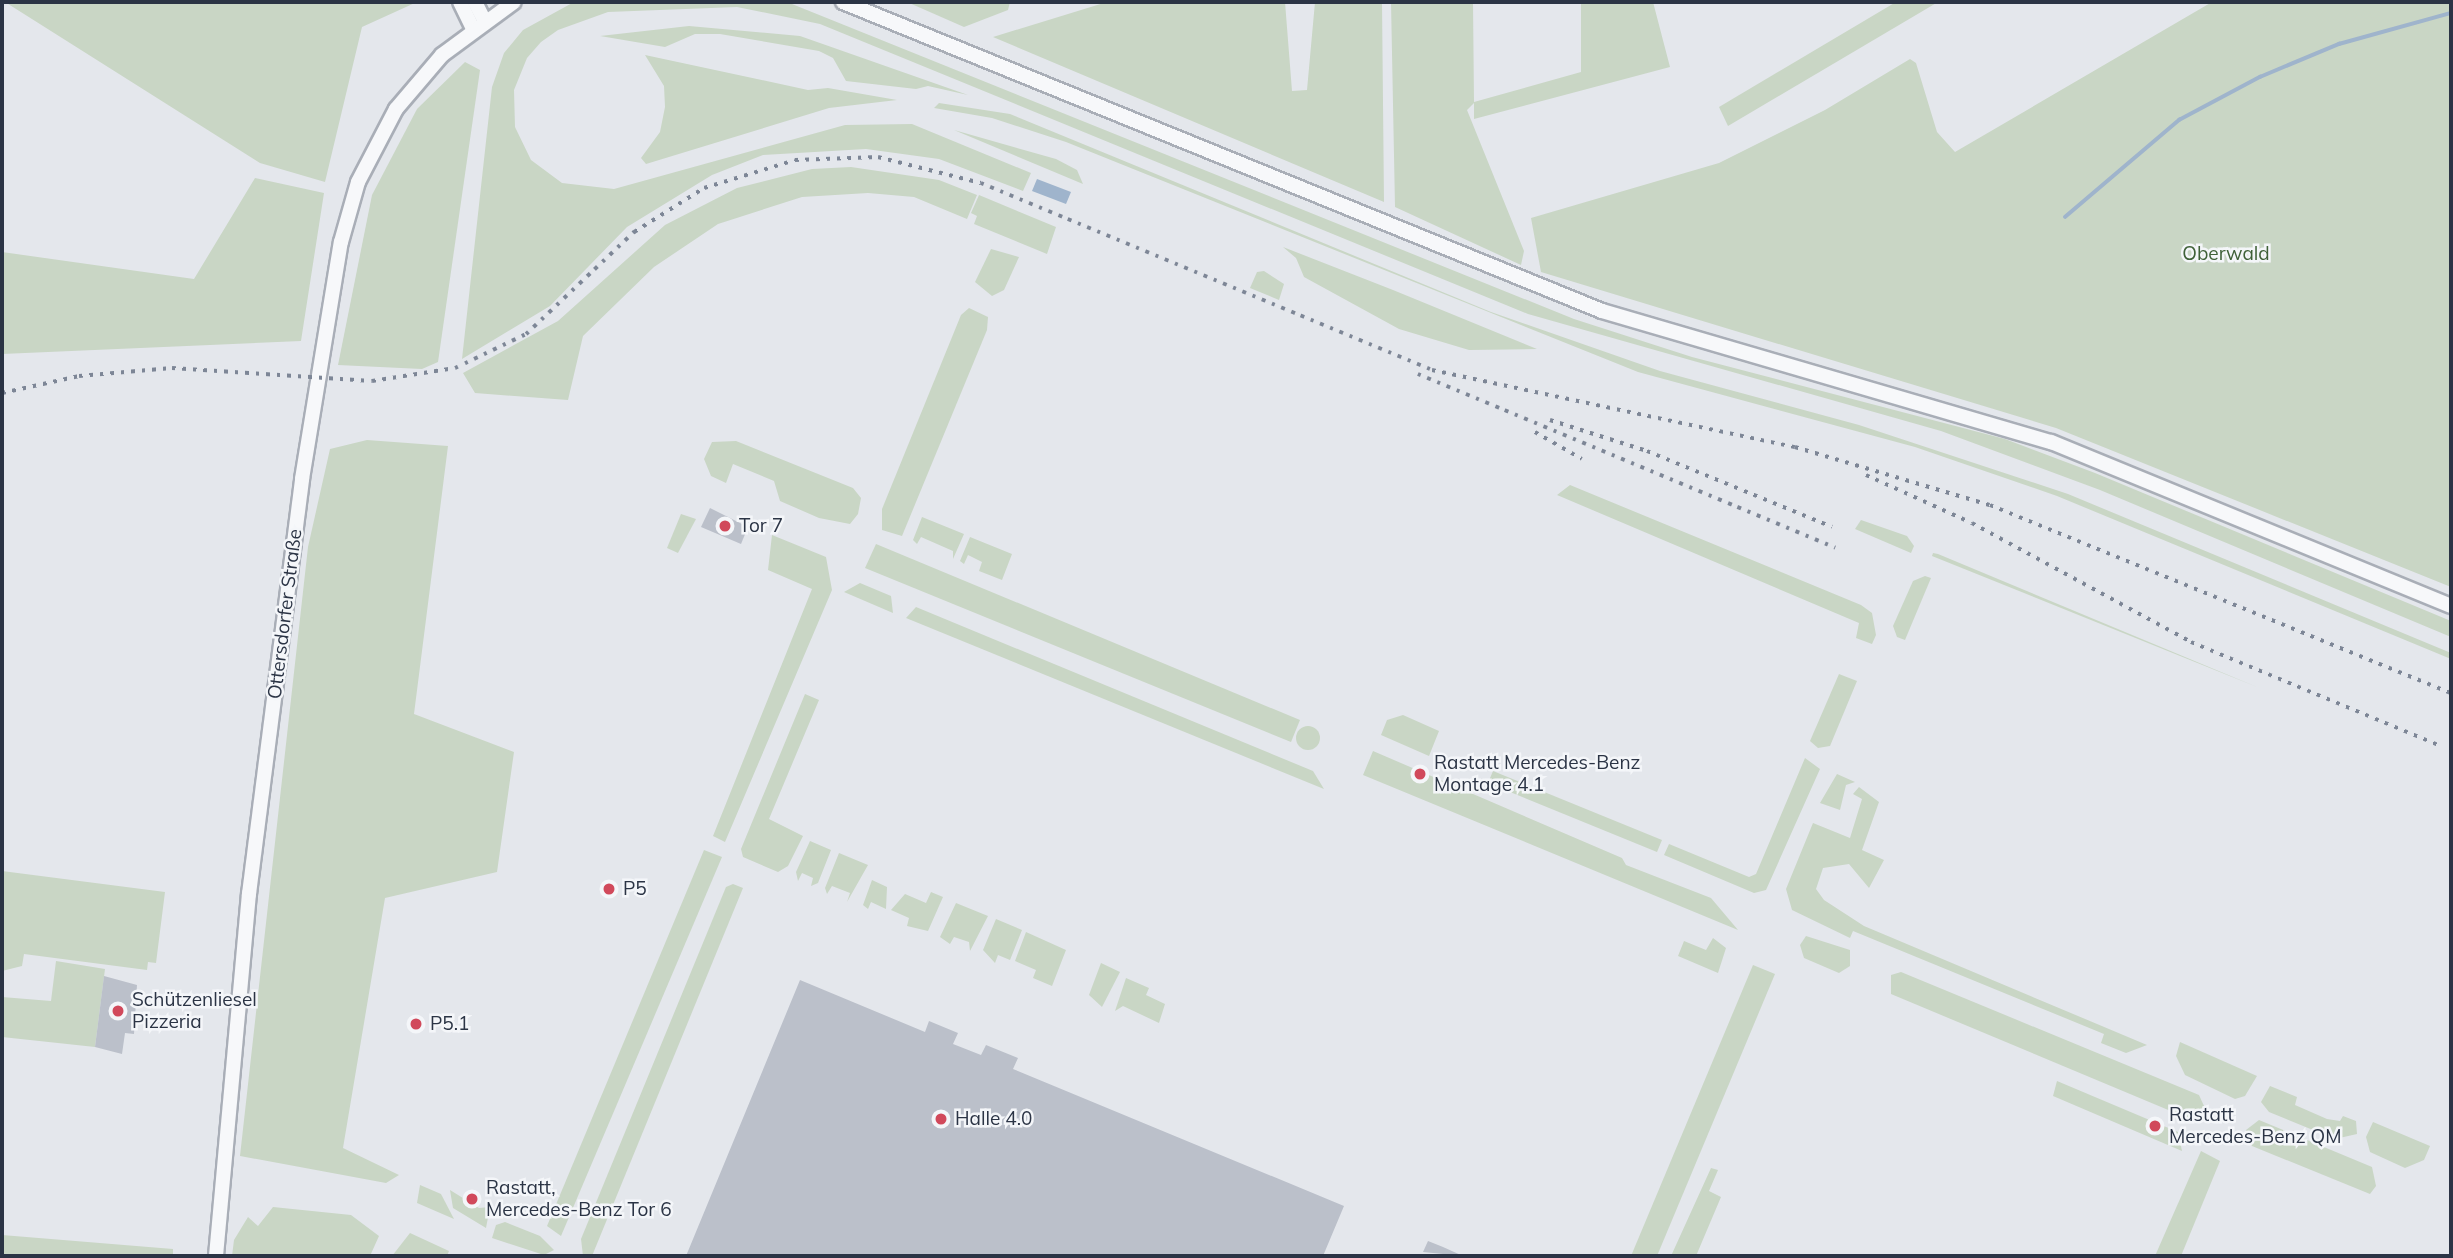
<!DOCTYPE html>
<html>
<head>
<meta charset="utf-8">
<style>
  body { margin:0 }
  #map { position:relative; width:2453px; height:1258px; overflow:hidden; background:#e4e7ec; font-family:Mulish,sans-serif }
  div>[style] { position:absolute }
  [style*='--x'] { left:calc(var(--x)*1px); top:calc(var(--y)*1px); width:calc(var(--w)*1px); rotate:calc(var(--a)*1deg) }
  .green>* { inset:0; background:#c9d6c5 }
  .round { border-radius:50% }
  .water>* { inset:0; background:#9fb4cc }
  .stream>* { height:3.5px; margin:-1.75px; padding:0 1.75px; transform-origin:1.75px; border-radius:1.75px; background:#9fb4cc }
  .building>* { inset:0; background:#bbc0ca }
  .roads { filter:drop-shadow(2px 0 #a9aeb7) drop-shadow(-2px 0 #a9aeb7) drop-shadow(0 2px #a9aeb7) drop-shadow(0 -2px #a9aeb7) }
  .minor>* { height:14px; margin:-7px; padding:0 7px; transform-origin:7px; border-radius:7px; background:#f7f8fa }
  .rail>* { height:3.5px; margin-top:-1.75px; transform-origin:0; background:repeating-linear-gradient(90deg,#7d8696 0 3.5px,transparent 0 10.5px) }
  .dots>* { width:19px; height:19px; translate:-50% -50%; box-sizing:border-box; border:4px solid #f4f6f9; border-radius:50% }
  span { translate:-50% -50%; white-space:nowrap; text-align:center; line-height:1.15; -webkit-text-stroke:5px #f4f6f9; paint-order:stroke }
  .park-label { font-size:19px; color:#3f6138 }
  .poi-label { font-size:19px; color:#2b3445 }
  .left { translate:0 -50%; text-align:left }
  .street-label { font-size:19px; color:#2b3445 }
  .frame { position:absolute; inset:0; border:4px solid #2b3445; pointer-events:none }
</style>
</head>
<body>
<div id="map">
  <div class="green">
    <i style="clip-path:polygon(5px 2px,417px 2px,362px 27px,325px 182px,260px 163px)"></i>
    <i style="clip-path:polygon(574px 2px,787px 2px,1574px 319px,1692px 357px,2005px 439px,2095px 473px,2451px 621px,2451px 637px,2100px 490px,1941px 431px,1528px 314px,820px 24px,737px 7px,608px 12px,558px 30px,541px 42px,527px 58px,514px 90px,515px 127px,531px 160px,562px 183px,614px 189px,845px 125px,912px 124px,1031px 173px,1023px 191px,939px 159px,866px 149px,763px 155px,712px 175px,627px 227px,550px 306px,462px 359px,492px 87px,504px 53px,523px 30px)"></i>
    <i style="clip-path:polygon(907px 2px,1010px 2px,1008px 10px,964px 27px)"></i>
    <i style="clip-path:polygon(1107px 2px,1285px 2px,1292px 91px,1307px 90px,1315px 2px,1382px 2px,1384px 202px,993px 37px)"></i>
    <i style="clip-path:polygon(1391px 2px,1473px 2px,1474px 102px,1581px 72px,1581px 2px,1653px 2px,1670px 67px,1474px 119px,1474px 103px,1467px 110px,1524px 251px,1521px 265px,1395px 207px)"></i>
    <i style="clip-path:polygon(1896px 2px,1938px 2px,1728px 126px,1719px 107px)"></i>
    <i style="clip-path:polygon(2212px 2px,2451px 2px,2451px 587px,2056px 428px,1541px 272px,1531px 218px,1719px 163px,1825px 110px,1910px 59px,1916px 63px,1937px 132px,1955px 152px)"></i>
    <i style="clip-path:polygon(689px 26px,800px 36px,968px 95px,928px 86px,916px 89px,846px 81px,833px 58px,819px 51px,720px 34px,695px 34px,665px 47px,600px 36px)"></i>
    <i style="clip-path:polygon(645px 55px,808px 90px,828px 88px,897px 100px,829px 108px,646px 164px,641px 158px,660px 132px,665px 107px,664px 86px)"></i>
    <i style="clip-path:polygon(465px 62px,480px 70px,438px 362px,422px 369px,338px 365px,372px 195px,417px 109px)"></i>
    <i style="clip-path:polygon(939px 103px,1010px 114px,1491px 312px,1660px 371px,1859px 425px,2068px 494px,2451px 653px,2451px 659px,2057px 496px,1915px 447px,1638px 372px,1066px 142px,992px 118px,934px 108px)"></i>
    <i style="clip-path:polygon(954px 130px,1056px 159px,1077px 170px,1083px 184px)"></i>
    <i style="clip-path:polygon(851px 167px,939px 180px,977px 195px,967px 219px,914px 197px,868px 193px,802px 197px,718px 224px,654px 267px,583px 336px,568px 400px,475px 393px,463px 373px,558px 321px,665px 225px,737px 188px,812px 169px)"></i>
    <i style="clip-path:polygon(255px 178px,324px 193px,301px 341px,2px 354px,2px 252px,194px 279px)"></i>
    <i style="clip-path:polygon(979px 195px,1056px 227px,1047px 254px,974px 224px,977px 216px,971px 213px)"></i>
    <i style="clip-path:polygon(1283px 247px,1393px 290px,1537px 349px,1469px 350px,1399px 329px,1304px 277px,1296px 258px)"></i>
    <i style="clip-path:polygon(991px 249px,1019px 257px,1004px 290px,992px 296px,975px 282px)"></i>
    <i style="clip-path:polygon(1264px 271px,1284px 284px,1279px 300px,1250px 288px,1257px 272px)"></i>
    <i style="clip-path:polygon(969px 308px,988px 317px,987px 330px,902px 536px,882px 530px,882px 509px,961px 315px)"></i>
    <i style="clip-path:polygon(367px 440px,448px 446px,414px 714px,514px 752px,497px 872px,385px 898px,343px 1148px,399px 1175px,386px 1183px,240px 1156px,308px 547px,330px 449px)"></i>
    <i style="clip-path:polygon(736px 441px,853px 488px,861px 498px,858px 514px,850px 524px,819px 518px,780px 501px,774px 481px,733px 464px,726px 483px,711px 476px,704px 459px,712px 442px)"></i>
    <i style="clip-path:polygon(1570px 485px,1861px 605px,1872px 613px,1876px 635px,1872px 644px,1856px 638px,1859px 623px,1557px 495px)"></i>
    <i style="clip-path:polygon(681px 514px,696px 519px,678px 553px,667px 548px)"></i>
    <i style="clip-path:polygon(922px 517px,964px 534px,953px 559px,953px 551px,921px 537px,917px 544px,913px 540px)"></i>
    <i style="clip-path:polygon(1861px 520px,1907px 536px,1914px 546px,1911px 553px,1855px 529px)"></i>
    <i style="clip-path:polygon(772px 535px,826px 557px,832px 590px,725px 842px,713px 836px,812px 589px,768px 570px)"></i>
    <i style="clip-path:polygon(970px 537px,1012px 554px,1002px 580px,979px 571px,982px 562px,968px 555px,964px 564px,960px 561px)"></i>
    <i style="clip-path:polygon(876px 544px,1300px 720px,1291px 742px,865px 568px)"></i>
    <i style="clip-path:polygon(1933px 553px,1938px 554px,2257px 687px,1932px 556px)"></i>
    <i style="clip-path:polygon(1925px 576px,1931px 578px,1905px 640px,1897px 637px,1893px 626px,1913px 581px)"></i>
    <i style="clip-path:polygon(860px 583px,891px 596px,893px 613px,844px 592px)"></i>
    <i style="clip-path:polygon(916px 607px,1313px 771px,1324px 789px,906px 618px)"></i>
    <i style="clip-path:polygon(1839px 674px,1857px 681px,1830px 746px,1818px 748px,1810px 741px)"></i>
    <i style="clip-path:polygon(805px 694px,819px 700px,769px 819px,803px 836px,788px 866px,778px 872px,743px 857px,741px 849px)"></i>
    <i style="clip-path:polygon(1403px 715px,1439px 731px,1429px 756px,1381px 735px,1387px 720px)"></i>
    <i class="round" style="left:1296px;top:726px;width:24px;height:24px"></i>
    <i style="clip-path:polygon(1373px 751px,1622px 858px,1626px 865px,1711px 898px,1738px 930px,1363px 775px)"></i>
    <i style="clip-path:polygon(1805px 758px,1820px 769px,1766px 890px,1754px 893px,1664px 855px,1669px 844px,1749px 877px,1756px 874px)"></i>
    <i style="clip-path:polygon(1493px 771px,1662px 840px,1657px 852px,1488px 783px)"></i>
    <i style="clip-path:polygon(1837px 774px,1855px 782px,1846px 785px,1840px 810px,1820px 803px)"></i>
    <i style="clip-path:polygon(1859px 787px,1879px 802px,1862px 850px,1884px 860px,1869px 888px,1849px 864px,1823px 868px,1816px 889px,1824px 900px,1864px 926px,2147px 1045px,2126px 1053px,2101px 1043px,2104px 1034px,1853px 931px,1850px 938px,1792px 910px,1786px 889px,1813px 823px,1850px 838px,1862px 799px,1853px 794px)"></i>
    <i style="clip-path:polygon(810px 841px,831px 850px,818px 883px,811px 886px,813px 878px,802px 873px,798px 881px,796px 872px)"></i>
    <i style="clip-path:polygon(704px 850px,722px 857px,561px 1236px,547px 1226px)"></i>
    <i style="clip-path:polygon(839px 853px,868px 865px,847px 902px,850px 893px,832px 886px,827px 894px,825px 888px)"></i>
    <i style="clip-path:polygon(2px 871px,165px 892px,156px 963px,148px 962px,147px 970px,24px 954px,22px 966px,2px 971px)"></i>
    <i style="clip-path:polygon(872px 880px,887px 887px,886px 909px,871px 902px,868px 909px,863px 905px)"></i>
    <i style="clip-path:polygon(733px 884px,743px 888px,592px 1256px,583px 1256px,581px 1239px,726px 887px)"></i>
    <i style="clip-path:polygon(931px 892px,943px 897px,928px 931px,907px 926px,909px 918px,891px 910px,905px 894px,926px 903px)"></i>
    <i style="clip-path:polygon(956px 903px,988px 916px,970px 951px,969px 942px,954px 937px,950px 944px,940px 937px)"></i>
    <i style="clip-path:polygon(996px 919px,1022px 930px,1010px 960px,998px 955px,995px 963px,983px 950px)"></i>
    <i style="clip-path:polygon(1026px 932px,1066px 950px,1052px 986px,1033px 978px,1036px 970px,1015px 961px)"></i>
    <i style="clip-path:polygon(1806px 936px,1850px 950px,1850px 966px,1839px 973px,1804px 958px,1800px 945px)"></i>
    <i style="clip-path:polygon(1713px 938px,1726px 948px,1718px 973px,1678px 956px,1684px 941px,1706px 950px)"></i>
    <i style="clip-path:polygon(56px 961px,105px 969px,95px 1047px,2px 1037px,2px 997px,51px 1001px)"></i>
    <i style="clip-path:polygon(1101px 963px,1120px 972px,1102px 1007px,1089px 995px)"></i>
    <i style="clip-path:polygon(1753px 965px,1775px 974px,1657px 1256px,1631px 1256px)"></i>
    <i style="clip-path:polygon(1901px 972px,2199px 1095px,2204px 1106px,2197px 1117px,2185px 1117px,1891px 994px,1891px 975px)"></i>
    <i style="clip-path:polygon(1126px 978px,1149px 988px,1146px 995px,1165px 1004px,1159px 1023px,1123px 1006px,1115px 1011px)"></i>
    <i style="clip-path:polygon(2180px 1042px,2257px 1076px,2245px 1096px,2235px 1099px,2185px 1075px,2176px 1056px)"></i>
    <i style="clip-path:polygon(2057px 1081px,2178px 1132px,2182px 1151px,2053px 1096px)"></i>
    <i style="clip-path:polygon(2270px 1086px,2297px 1097px,2295px 1105px,2327px 1119px,2340px 1121px,2343px 1116px,2356px 1121px,2357px 1134px,2335px 1139px,2269px 1112px,2261px 1102px)"></i>
    <i style="clip-path:polygon(2259px 1120px,2372px 1167px,2376px 1186px,2370px 1194px,2252px 1146px,2246px 1130px)"></i>
    <i style="clip-path:polygon(2373px 1122px,2430px 1146px,2424px 1160px,2405px 1168px,2370px 1152px,2366px 1137px)"></i>
    <i style="clip-path:polygon(2201px 1151px,2220px 1161px,2181px 1256px,2155px 1256px)"></i>
    <i style="clip-path:polygon(1711px 1168px,1718px 1170px,1709px 1191px,1721px 1197px,1696px 1256px,1671px 1256px)"></i>
    <i style="clip-path:polygon(420px 1185px,441px 1194px,454px 1219px,417px 1203px)"></i>
    <i style="clip-path:polygon(450px 1190px,479px 1208px,490px 1207px,486px 1228px,453px 1208px)"></i>
    <i style="clip-path:polygon(273px 1207px,351px 1215px,379px 1236px,370px 1256px,232px 1256px,234px 1240px,248px 1217px,258px 1226px)"></i>
    <i style="clip-path:polygon(505px 1222px,540px 1236px,554px 1250px,544px 1255px,492px 1238px,496px 1225px)"></i>
    <i style="clip-path:polygon(410px 1233px,449px 1251px,447px 1256px,392px 1256px)"></i>
    <i style="clip-path:polygon(2px 1235px,173px 1249px,173px 1256px,2px 1256px)"></i>
  </div>
  <div class="water">
    <i style="clip-path:polygon(1037px 179px,1071px 192px,1066px 204px,1032px 191px)"></i>
  </div>
  <div class="stream">
    <i style="--x:2065;--y:217;--w:150;--a:-40.4"></i>
    <i style="--x:2179;--y:120;--w:92;--a:-28"></i>
    <i style="--x:2260;--y:77;--w:86;--a:-22.7"></i>
    <i style="--x:2339;--y:44;--w:116;--a:-15.5"></i>
  </div>
  <div class="building">
    <i style="clip-path:polygon(710px 508px,748px 527px,741px 544px,701px 527px)"></i>
    <i style="clip-path:polygon(104px 976px,137px 985px,134px 1034px,125px 1033px,122px 1054px,95px 1047px)"></i>
    <i style="clip-path:polygon(800px 980px,925px 1032px,929px 1021px,958px 1033px,953px 1044px,981px 1055px,986px 1045px,1018px 1058px,1013px 1069px,1344px 1206px,1323px 1256px,686px 1256px)"></i>
    <i style="clip-path:polygon(1428px 1241px,1443px 1247px,1463px 1256px,1423px 1252px)"></i>
  </div>
  <div class="roads">
    <div class="minor">
      <i style="--x:460;--y:2;--w:30;--a:64"></i>
      <i style="--x:475;--y:2;--w:20;--a:63"></i>
      <i style="--x:843;--y:2;--w:819;--a:22.15"></i>
      <i style="--x:1602;--y:311;--w:468;--a:16.3"></i>
      <i style="--x:2051;--y:442;--w:432;--a:22.3"></i>
      <i style="--x:216;--y:1256;--w:364;--a:-84.8"></i>
      <i style="--x:249;--y:894;--w:418;--a:-82.7"></i>
      <i style="--x:302;--y:479;--w:240;--a:-80.7"></i>
      <i style="--x:341;--y:242;--w:62;--a:-74.2"></i>
      <i style="--x:358;--y:182;--w:82;--a:-62.5"></i>
      <i style="--x:396;--y:109;--w:71;--a:-49.6"></i>
      <i style="--x:442;--y:55;--w:89;--a:-36.4"></i>
    </div>
  </div>
  <div class="rail">
    <i style="--x:1418;--y:374;--w:452;--a:22.6"></i>
    <i style="--x:2;--y:393;--w:79;--a:-12.4"></i>
    <i style="--x:79;--y:376;--w:93;--a:-4.9"></i>
    <i style="--x:172;--y:368;--w:200;--a:3.7"></i>
    <i style="--x:372;--y:381;--w:84;--a:-8.9"></i>
    <i style="--x:455;--y:368;--w:79;--a:-25.6"></i>
    <i style="--x:526;--y:334;--w:149;--a:-43.4"></i>
    <i style="--x:634;--y:232;--w:83;--a:-32.2"></i>
    <i style="--x:704;--y:188;--w:95;--a:-17.1"></i>
    <i style="--x:795;--y:160;--w:83;--a:-2.1"></i>
    <i style="--x:878;--y:157;--w:106;--a:14.2"></i>
    <i style="--x:981;--y:183;--w:488;--a:22.5"></i>
    <i style="--x:1432;--y:370;--w:371;--a:12"></i>
    <i style="--x:1795;--y:447;--w:203;--a:16.6"></i>
    <i style="--x:1990;--y:505;--w:498;--a:22.2"></i>
    <i style="--x:1550;--y:420;--w:102;--a:17.7"></i>
    <i style="--x:1647;--y:451;--w:200;--a:22.3"></i>
    <i style="--x:1535;--y:432;--w:54;--a:29.9"></i>
    <i style="--x:1866;--y:475;--w:116;--a:24.4"></i>
    <i style="--x:1972;--y:523;--w:249;--a:28.5"></i>
    <i style="--x:2191;--y:642;--w:268;--a:22.6"></i>
  </div>
  <div class="dots">
    <i style="left:725px;top:526px;background:#d1495b"></i>
    <i style="left:1420px;top:774px;background:#d1495b"></i>
    <i style="left:609px;top:889px;background:#d1495b"></i>
    <i style="left:118px;top:1011px;background:#d1495b"></i>
    <i style="left:416px;top:1024px;background:#d1495b"></i>
    <i style="left:941px;top:1119px;background:#d1495b"></i>
    <i style="left:2155px;top:1126px;background:#d1495b"></i>
    <i style="left:472px;top:1199px;background:#d1495b"></i>
  </div>
  <div class="park-label">
    <span style="left:2226px;top:254px">Oberwald</span>
  </div>
  <div class="poi-label">
    <span class="left" style="left:739px;top:526px">Tor 7</span>
    <span class="left" style="left:1434px;top:774px">Rastatt Mercedes-Benz<br>Montage 4.1</span>
    <span class="left" style="left:623px;top:889px">P5</span>
    <span class="left" style="left:132px;top:1011px">Schützenliesel<br>Pizzeria</span>
    <span class="left" style="left:430px;top:1024px">P5.1</span>
    <span class="left" style="left:2169px;top:1126px">Rastatt<br>Mercedes-Benz QM</span>
    <span class="left" style="left:955px;top:1119px">Halle 4.0</span>
    <span class="left" style="left:486px;top:1199px">Rastatt,<br>Mercedes-Benz Tor 6</span>
  </div>
  <div class="street-label">
    <span style="left:285px;top:614px;rotate:-83deg">Ottersdorfer Straße</span>
  </div>
  <div class="frame"></div>
</div>
</body>
</html>
